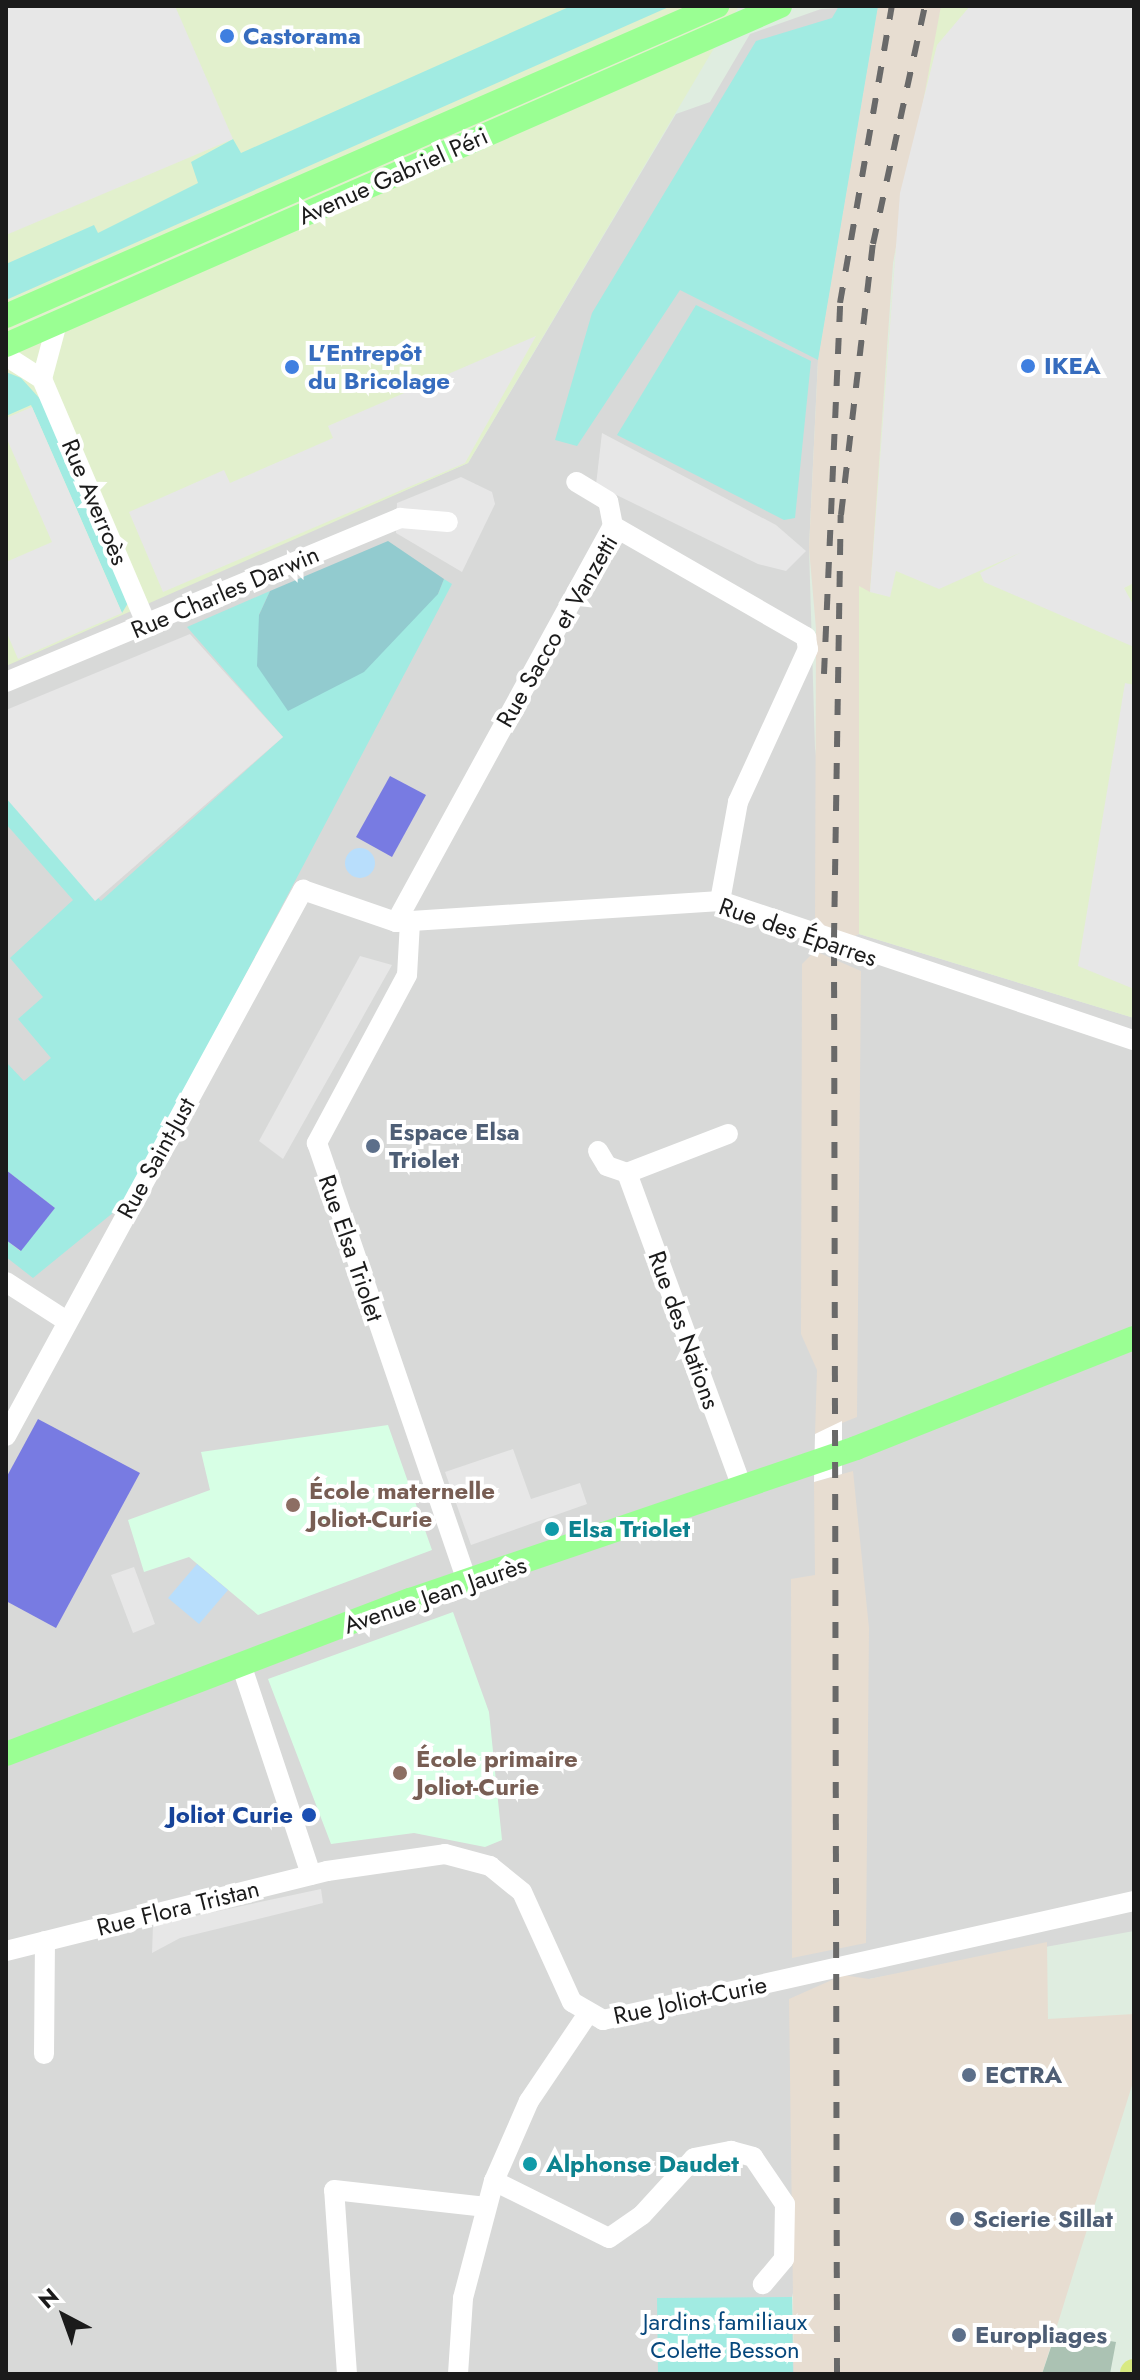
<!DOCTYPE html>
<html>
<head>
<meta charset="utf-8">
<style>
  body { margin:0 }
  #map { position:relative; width:1140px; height:2380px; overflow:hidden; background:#dfede0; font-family:Jost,sans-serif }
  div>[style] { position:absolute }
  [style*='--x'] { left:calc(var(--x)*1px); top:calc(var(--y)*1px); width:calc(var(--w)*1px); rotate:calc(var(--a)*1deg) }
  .residential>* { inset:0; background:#d8d9d8 }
  .commercial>* { inset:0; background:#e2f0cd }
  .industrial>* { inset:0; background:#e7ddd1 }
  .education>* { inset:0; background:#d7ffe5 }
  .construction>* { inset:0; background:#abc2b3 }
  .grass>* { inset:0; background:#a1ebe2 }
  .forest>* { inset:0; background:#92cbcf }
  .park>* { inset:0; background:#b8defc }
  .round { border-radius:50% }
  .pitch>* { inset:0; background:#787be2 }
  .parking>* { inset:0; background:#e7e7e7 }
  .pier>* { inset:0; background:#fff }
  .minor>* { height:20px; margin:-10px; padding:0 10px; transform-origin:10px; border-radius:10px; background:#fff }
  .major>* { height:24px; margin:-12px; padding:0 12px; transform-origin:12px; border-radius:12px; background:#9aff93 }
  .highway>* { height:28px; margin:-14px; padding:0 14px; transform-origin:14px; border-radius:14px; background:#d8ea82 }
  .rail>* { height:6px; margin-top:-3px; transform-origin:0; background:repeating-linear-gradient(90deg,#696969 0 16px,transparent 0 32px) }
  .dots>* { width:22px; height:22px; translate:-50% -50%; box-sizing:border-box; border:4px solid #fff; border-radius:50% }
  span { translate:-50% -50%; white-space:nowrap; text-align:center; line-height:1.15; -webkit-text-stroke:8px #fff; paint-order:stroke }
  .shop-label { font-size:24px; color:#366cbe; font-weight:700 }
  .left { translate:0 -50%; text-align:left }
  .street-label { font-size:24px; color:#1b1b1b }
  .service-label { font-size:24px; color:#4e5e75; font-weight:700 }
  .education-label { font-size:24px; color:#785e54; font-weight:700 }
  .culture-label { font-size:24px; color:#0d838f; font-weight:700 }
  .transit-label { font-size:24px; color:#164399; font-weight:700 }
  .right { translate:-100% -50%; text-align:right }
  .park-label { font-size:24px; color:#06477c }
  .frame { position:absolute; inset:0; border:8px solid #1b1b1b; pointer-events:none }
  .north { position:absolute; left:24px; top:2276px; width:80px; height:80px; -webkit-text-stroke:6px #fff; paint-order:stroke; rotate:319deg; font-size:22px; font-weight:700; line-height:32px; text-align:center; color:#1b1b1b }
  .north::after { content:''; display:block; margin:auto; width:28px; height:36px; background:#1b1b1b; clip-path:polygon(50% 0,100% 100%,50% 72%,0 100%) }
</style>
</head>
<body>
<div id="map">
  <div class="residential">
    <i style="clip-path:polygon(878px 6px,818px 360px,809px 548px,815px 748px,841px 941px,859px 934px,1134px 1018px,1134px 1931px,869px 1979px,792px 2297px,794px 2374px,6px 2374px,6px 663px,468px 463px,676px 114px,710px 102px,750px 34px,821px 9px)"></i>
  </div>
  <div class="commercial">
    <i style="clip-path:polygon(6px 6px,739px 6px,468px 463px,6px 666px)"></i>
    <i style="clip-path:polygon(941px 6px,1134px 6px,1134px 1018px,859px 934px,859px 585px,869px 591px,900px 193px)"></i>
  </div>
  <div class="industrial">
    <i style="clip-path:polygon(878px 6px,941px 6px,893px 263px,870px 592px,859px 586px,859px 934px,841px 942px,815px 930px,816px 629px,809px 548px,818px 360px)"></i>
    <i style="clip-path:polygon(815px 951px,861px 971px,857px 1417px,815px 1434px,817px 1370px,801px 1334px,802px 964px)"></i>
    <i style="clip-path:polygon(853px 1471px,869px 1628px,866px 1943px,792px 1958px,791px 1579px,815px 1575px,814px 1482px)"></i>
    <i style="clip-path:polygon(1047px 1942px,1048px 2019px,1134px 2014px,1134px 2079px,1042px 2374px,794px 2374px,789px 1999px,843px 1975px,869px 1979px)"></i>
  </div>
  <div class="education">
    <i style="clip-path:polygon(388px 1425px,432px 1550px,258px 1615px,189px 1557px,144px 1572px,128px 1520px,210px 1490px,201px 1452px)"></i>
    <i style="clip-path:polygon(453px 1612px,489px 1712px,502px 1840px,485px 1847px,414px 1833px,331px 1844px,268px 1679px)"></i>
  </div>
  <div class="construction">
    <i style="clip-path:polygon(1056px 2332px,1116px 2342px,1110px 2374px,1042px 2374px)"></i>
  </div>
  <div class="grass">
    <i style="clip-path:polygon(571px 6px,671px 6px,6px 300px,6px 264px,94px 225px,98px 233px,198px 183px,191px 162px,233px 139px,241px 153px)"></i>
    <i style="clip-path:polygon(839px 6px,878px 6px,818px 360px,680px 290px,577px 446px,555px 440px,592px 313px,756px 41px,832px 18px)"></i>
    <i style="clip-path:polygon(696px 305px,811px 361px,795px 518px,784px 520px,617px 435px)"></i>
    <i style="clip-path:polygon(6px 372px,21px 378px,52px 412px,128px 603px,122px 613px,31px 405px,6px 416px)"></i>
    <i style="clip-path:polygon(444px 579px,452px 584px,125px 1203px,33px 1278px,6px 1257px,6px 1240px,20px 1251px,55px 1208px,6px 1170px,6px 1062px,24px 1081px,51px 1058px,18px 1019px,43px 997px,10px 958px,73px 900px,6px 824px,6px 798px,101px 901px,283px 737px,187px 627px,270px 591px,259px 615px,438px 594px)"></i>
    <i style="clip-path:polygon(792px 2297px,793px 2374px,658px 2374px,657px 2298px)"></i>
  </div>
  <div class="forest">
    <i style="clip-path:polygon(388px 541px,444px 579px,438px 594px,364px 672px,288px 711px,257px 666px,259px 615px,270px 591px)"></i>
  </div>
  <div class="park">
    <i class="round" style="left:345px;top:848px;width:30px;height:30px"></i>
    <i style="clip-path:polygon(197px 1564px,228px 1590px,199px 1624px,168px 1598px)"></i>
  </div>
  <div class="pitch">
    <i style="clip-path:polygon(390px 776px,426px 795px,392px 857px,356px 837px)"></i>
    <i style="clip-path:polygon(6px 1170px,55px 1208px,21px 1251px,6px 1240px)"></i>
    <i style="clip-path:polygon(38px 1419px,140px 1473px,56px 1628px,6px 1601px,6px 1478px)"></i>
  </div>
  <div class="parking">
    <i style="clip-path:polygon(6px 6px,175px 6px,233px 139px,6px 235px)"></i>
    <i style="clip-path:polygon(970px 6px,1134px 6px,1134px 583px,1124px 588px,1134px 606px,1134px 647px,984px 582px,980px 573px,1022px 552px,939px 589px,896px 571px,890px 597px,870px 592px,900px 193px,937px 45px)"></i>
    <i style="clip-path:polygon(536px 336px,465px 463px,163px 592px,129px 512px,224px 470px,230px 483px,333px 438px,328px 426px)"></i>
    <i style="clip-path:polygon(32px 407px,122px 613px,18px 659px,6px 631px,6px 562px,52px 542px,6px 437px,6px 418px)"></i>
    <i style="clip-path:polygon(602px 433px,776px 525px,806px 551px,786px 571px,758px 564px,596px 485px)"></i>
    <i style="clip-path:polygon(461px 477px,492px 492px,495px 504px,462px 572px,396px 533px,397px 503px)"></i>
    <i style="clip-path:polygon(190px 634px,283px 737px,95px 901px,6px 798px,6px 710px)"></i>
    <i style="clip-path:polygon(1125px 683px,1134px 685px,1134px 989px,1078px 966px)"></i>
    <i style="clip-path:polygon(360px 956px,392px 965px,283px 1159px,259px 1141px)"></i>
    <i style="clip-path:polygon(513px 1449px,531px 1499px,580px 1483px,587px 1504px,471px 1545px,445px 1472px)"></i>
    <i style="clip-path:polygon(134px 1567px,155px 1624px,133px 1633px,111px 1575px)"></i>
    <i style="clip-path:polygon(321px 1889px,323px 1903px,180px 1938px,152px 1953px,153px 1925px)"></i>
  </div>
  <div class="pier">
    <i style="clip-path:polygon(842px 1421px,842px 1474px,814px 1482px,815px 1434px)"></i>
  </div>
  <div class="minor">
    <i style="--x:6;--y:356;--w:43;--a:32.6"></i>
    <i style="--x:42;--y:379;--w:267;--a:66.9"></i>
    <i style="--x:42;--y:379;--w:58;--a:-75"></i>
    <i style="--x:613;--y:526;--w:223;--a:29.9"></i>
    <i style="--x:806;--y:637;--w:12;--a:81"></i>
    <i style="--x:808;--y:649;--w:168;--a:114.6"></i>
    <i style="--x:738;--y:802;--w:101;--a:100.3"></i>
    <i style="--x:6;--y:682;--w:427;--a:-22.6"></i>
    <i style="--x:400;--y:518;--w:48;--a:4.8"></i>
    <i style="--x:396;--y:922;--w:452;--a:-61.3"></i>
    <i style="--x:613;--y:526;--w:25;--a:-101"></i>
    <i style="--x:608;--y:501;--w:37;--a:-149"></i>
    <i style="--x:410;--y:922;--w:53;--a:93.2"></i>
    <i style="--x:407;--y:975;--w:191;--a:118.2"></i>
    <i style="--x:317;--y:1143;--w:464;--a:71.1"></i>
    <i style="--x:728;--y:1134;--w:108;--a:158.9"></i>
    <i style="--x:627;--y:1173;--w:334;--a:69.9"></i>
    <i style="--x:598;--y:1151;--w:17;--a:59"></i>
    <i style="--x:607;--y:1166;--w:21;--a:19"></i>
    <i style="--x:6;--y:1282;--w:70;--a:32.8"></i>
    <i style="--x:6;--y:1436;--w:622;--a:-61.46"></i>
    <i style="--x:303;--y:890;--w:98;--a:19"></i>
    <i style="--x:396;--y:922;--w:325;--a:-3.7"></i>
    <i style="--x:720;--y:901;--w:437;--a:18.6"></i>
    <i style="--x:241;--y:1664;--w:222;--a:71.6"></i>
    <i style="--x:6;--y:1951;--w:331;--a:-14"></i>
    <i style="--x:327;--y:1871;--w:119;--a:-8.2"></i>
    <i style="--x:445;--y:1854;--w:47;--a:14.9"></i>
    <i style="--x:490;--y:1866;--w:41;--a:39.1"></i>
    <i style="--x:522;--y:1892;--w:121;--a:65.6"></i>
    <i style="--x:572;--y:2002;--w:36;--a:30"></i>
    <i style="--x:603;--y:2020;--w:544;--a:-12.63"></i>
    <i style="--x:44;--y:2054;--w:113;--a:-89.5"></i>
    <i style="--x:494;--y:2181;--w:128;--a:26.4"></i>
    <i style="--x:609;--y:2238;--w:40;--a:-34.9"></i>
    <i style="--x:642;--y:2215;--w:77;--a:-47.6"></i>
    <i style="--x:694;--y:2158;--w:38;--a:-11"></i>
    <i style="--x:731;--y:2151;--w:23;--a:15"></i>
    <i style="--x:753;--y:2157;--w:57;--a:55.8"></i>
    <i style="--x:785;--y:2204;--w:55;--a:91"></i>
    <i style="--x:784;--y:2259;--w:33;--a:130"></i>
    <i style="--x:347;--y:2374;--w:184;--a:-94"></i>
    <i style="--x:334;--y:2190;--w:153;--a:6.4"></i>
    <i style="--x:458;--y:2374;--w:76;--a:-86.2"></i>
    <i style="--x:463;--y:2298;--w:121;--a:-75.2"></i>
    <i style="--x:494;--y:2181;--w:87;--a:-66.4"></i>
    <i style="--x:529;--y:2101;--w:104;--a:-56"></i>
  </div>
  <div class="major">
    <i style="--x:6;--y:316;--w:776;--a:-23.56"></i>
    <i style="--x:6;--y:345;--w:845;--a:-23.65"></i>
    <i style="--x:6;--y:1754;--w:432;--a:-20.9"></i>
    <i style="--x:410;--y:1600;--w:471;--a:-18.8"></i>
    <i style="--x:856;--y:1448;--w:299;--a:-21.6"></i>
  </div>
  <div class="highway">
    <i style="--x:1134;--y:2374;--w:1;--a:-90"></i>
  </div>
  <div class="rail">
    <i style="--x:824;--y:674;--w:371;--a:-87.5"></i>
    <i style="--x:840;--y:303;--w:302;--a:-80.1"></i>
    <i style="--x:837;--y:2374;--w:1435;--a:-90.12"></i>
    <i style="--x:834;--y:939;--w:424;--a:-89.1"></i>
    <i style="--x:841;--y:515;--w:273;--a:-83.3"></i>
    <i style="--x:873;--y:244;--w:244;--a:-77.7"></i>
  </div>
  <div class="dots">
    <i style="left:227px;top:36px;background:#3f7fe0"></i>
    <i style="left:1028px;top:366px;background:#3f7fe0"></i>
    <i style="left:292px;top:367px;background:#3f7fe0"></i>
    <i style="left:373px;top:1146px;background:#5c6f8a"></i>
    <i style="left:293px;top:1505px;background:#8d6e63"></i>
    <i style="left:552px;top:1529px;background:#0f9aa8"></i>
    <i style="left:400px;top:1773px;background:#8d6e63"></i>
    <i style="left:309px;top:1815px;background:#1a4fb4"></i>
    <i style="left:969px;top:2075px;background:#5c6f8a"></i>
    <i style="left:530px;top:2164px;background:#0f9aa8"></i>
    <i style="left:957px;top:2219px;background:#5c6f8a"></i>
    <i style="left:959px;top:2335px;background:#5c6f8a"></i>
  </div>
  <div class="shop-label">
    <span class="left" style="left:243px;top:36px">Castorama</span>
    <span class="left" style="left:308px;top:367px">L'Entrepôt<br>du Bricolage</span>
    <span class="left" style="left:1044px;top:366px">IKEA</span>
  </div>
  <div class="street-label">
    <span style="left:393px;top:176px;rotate:-24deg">Avenue Gabriel Péri</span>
    <span style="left:95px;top:502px;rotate:67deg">Rue Averroès</span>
    <span style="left:225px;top:592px;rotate:-23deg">Rue Charles Darwin</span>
    <span style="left:557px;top:631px;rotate:-60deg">Rue Sacco et Vanzetti</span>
    <span style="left:798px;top:932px;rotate:19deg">Rue des Éparres</span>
    <span style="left:156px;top:1158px;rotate:-61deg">Rue Saint-Just</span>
    <span style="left:351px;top:1248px;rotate:71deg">Rue Elsa Triolet</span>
    <span style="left:684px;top:1330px;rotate:70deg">Rue des Nations</span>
    <span style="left:435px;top:1595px;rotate:-19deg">Avenue Jean Jaurès</span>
    <span style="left:178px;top:1908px;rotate:-14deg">Rue Flora Tristan</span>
    <span style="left:690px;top:2000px;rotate:-12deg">Rue Joliot-Curie</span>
  </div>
  <div class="service-label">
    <span class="left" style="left:389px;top:1146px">Espace Elsa<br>Triolet</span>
    <span class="left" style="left:985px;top:2075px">ECTRA</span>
    <span class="left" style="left:973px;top:2219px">Scierie Sillat</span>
    <span class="left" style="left:975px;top:2335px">Europliages</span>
  </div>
  <div class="education-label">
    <span class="left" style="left:309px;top:1505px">École maternelle<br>Joliot-Curie</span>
    <span class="left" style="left:416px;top:1773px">École primaire<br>Joliot-Curie</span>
  </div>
  <div class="culture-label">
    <span class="left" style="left:568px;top:1529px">Elsa Triolet</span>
    <span class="left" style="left:546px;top:2164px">Alphonse Daudet</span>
  </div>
  <div class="transit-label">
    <span class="right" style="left:293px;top:1815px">Joliot Curie</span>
  </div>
  <div class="park-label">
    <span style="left:725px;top:2336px">Jardins familiaux<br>Colette Besson</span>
  </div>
  <div class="frame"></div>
  <div class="north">N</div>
</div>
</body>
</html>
